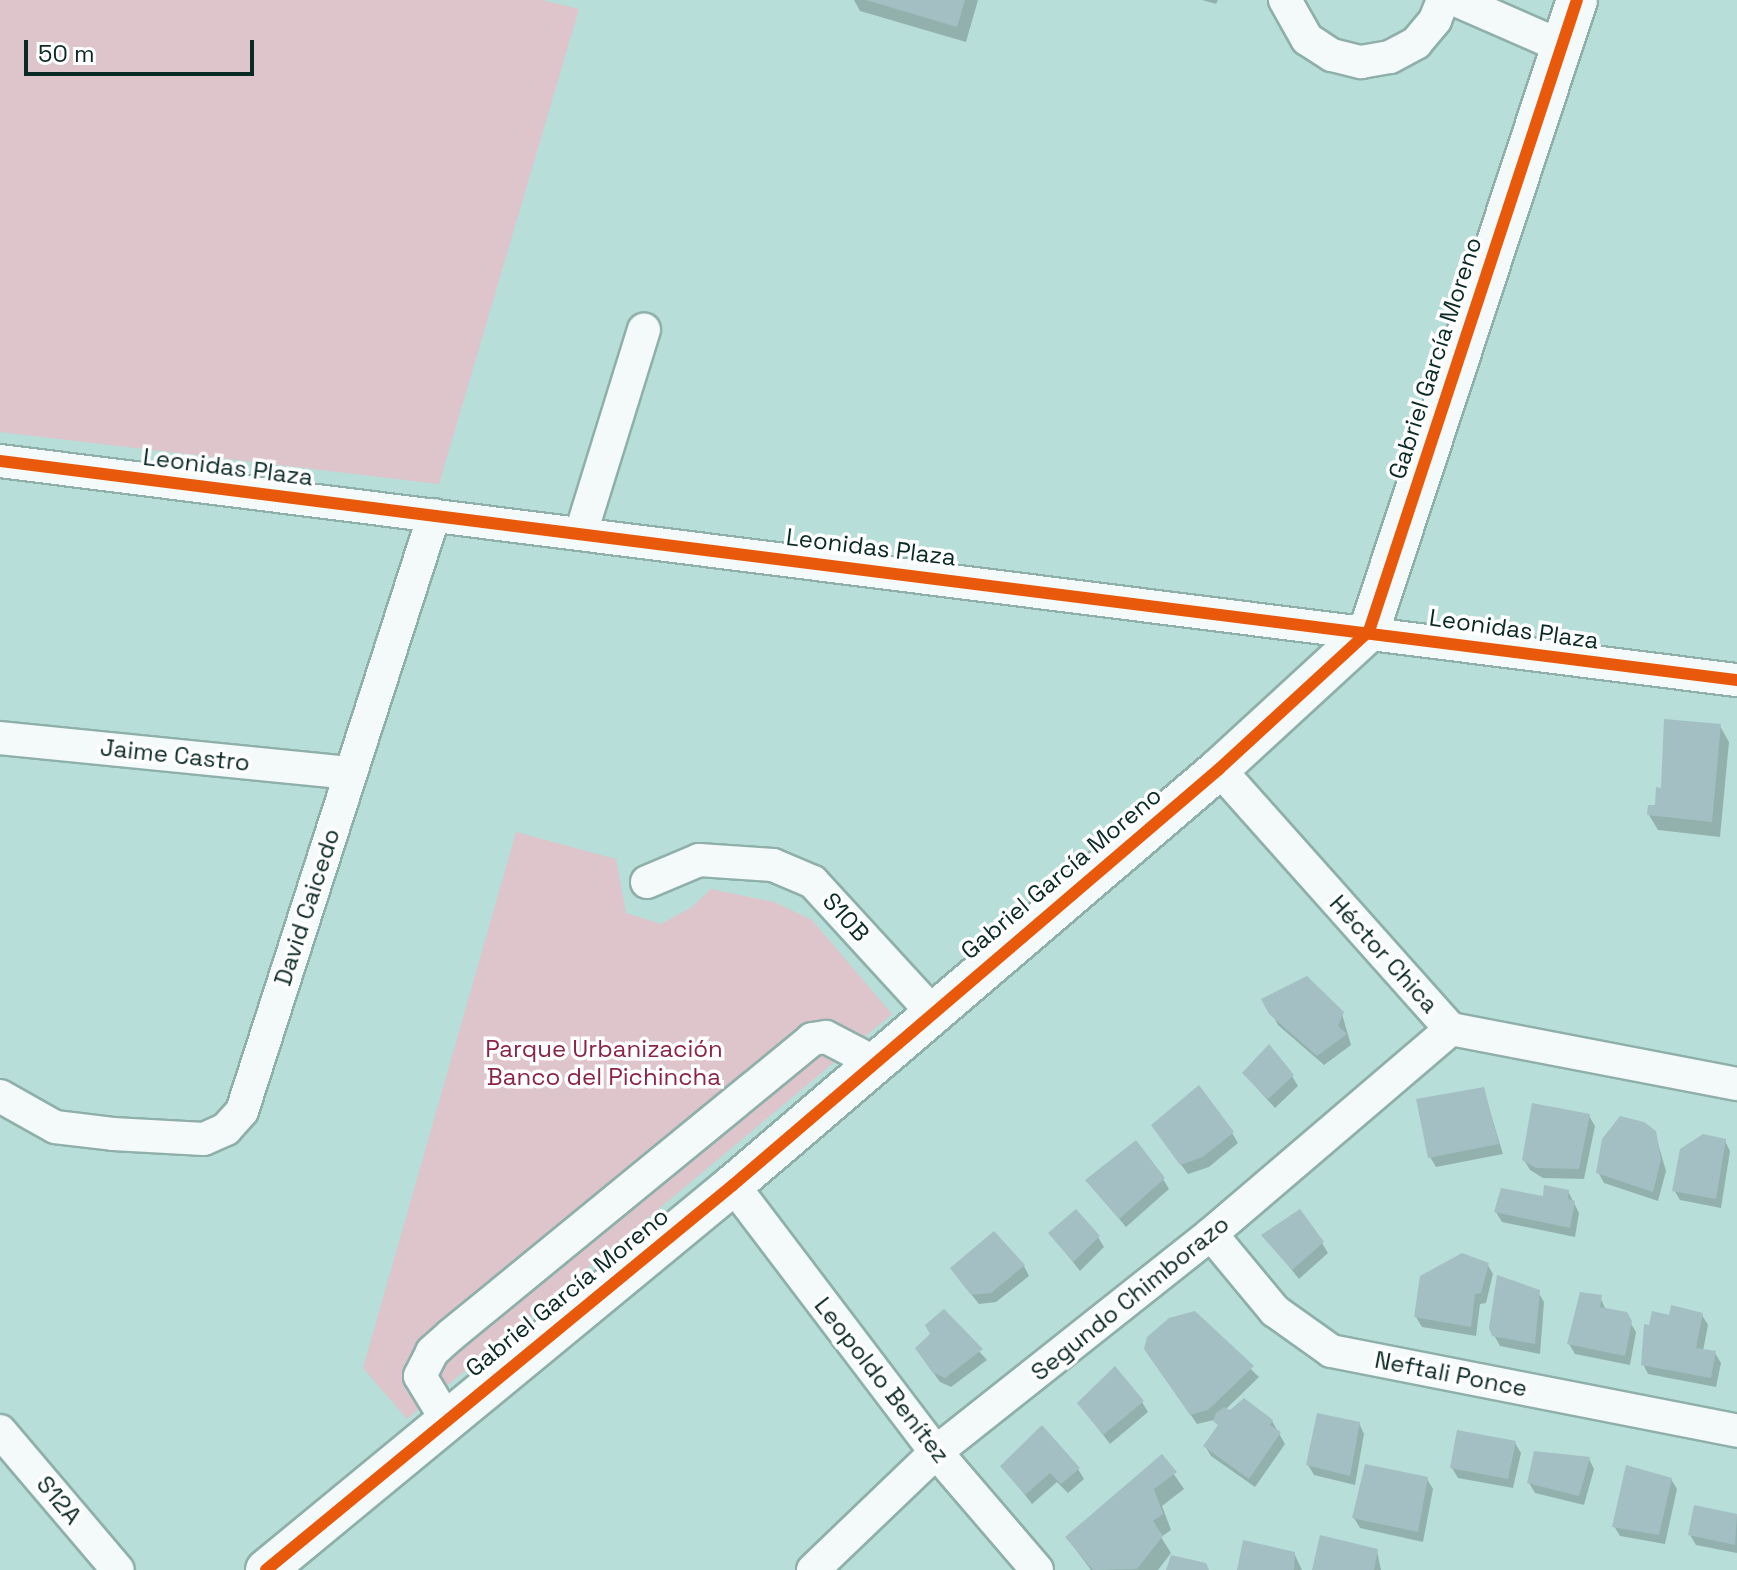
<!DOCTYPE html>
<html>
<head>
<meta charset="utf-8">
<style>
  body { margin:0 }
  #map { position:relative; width:1737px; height:1570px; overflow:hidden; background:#b7ded8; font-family:"Space Grotesk",sans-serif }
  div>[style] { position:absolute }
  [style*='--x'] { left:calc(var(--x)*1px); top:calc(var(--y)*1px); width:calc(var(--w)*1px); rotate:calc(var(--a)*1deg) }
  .green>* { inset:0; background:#dec4cb }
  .shadow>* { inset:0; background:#0003 }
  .building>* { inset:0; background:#a4bfc3 }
  .roads { filter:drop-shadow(2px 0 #8fafaa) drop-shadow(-2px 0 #8fafaa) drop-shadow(0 2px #8fafaa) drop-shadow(0 -2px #8fafaa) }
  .minor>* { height:32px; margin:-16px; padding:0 16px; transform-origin:16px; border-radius:16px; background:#f4faf9 }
  .tertiary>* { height:40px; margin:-20px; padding:0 20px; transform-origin:20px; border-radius:20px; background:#f4faf9 }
  .cycleway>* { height:12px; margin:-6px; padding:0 6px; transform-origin:6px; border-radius:6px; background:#e8590c }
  span { translate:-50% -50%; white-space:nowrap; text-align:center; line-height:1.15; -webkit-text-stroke:7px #fff; paint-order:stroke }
  .street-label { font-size:24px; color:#0a2a26 }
  .park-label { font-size:24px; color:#8d2448 }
  .scale { position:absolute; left:24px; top:40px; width:230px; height:36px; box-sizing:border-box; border:4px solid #0a2a26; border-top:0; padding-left:10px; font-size:24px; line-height:28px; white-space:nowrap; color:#0a2a26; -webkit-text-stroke:6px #fff; paint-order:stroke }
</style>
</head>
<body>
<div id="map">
  <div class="green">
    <i style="clip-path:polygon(0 0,542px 0,579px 9px,439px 484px,0 432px)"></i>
    <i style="clip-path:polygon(516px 832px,616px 859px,626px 913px,661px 924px,692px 907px,711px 889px,774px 902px,812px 920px,892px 1014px,407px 1419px,363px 1368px)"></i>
  </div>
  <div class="shadow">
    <i style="clip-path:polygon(854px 0,978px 0,966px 42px,860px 11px)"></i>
    <i style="clip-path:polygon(1202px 0,1218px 0,1216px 4px)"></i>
    <i style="clip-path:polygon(1720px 726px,1729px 742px,1720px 837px,1658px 830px,1649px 815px,1663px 790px)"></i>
    <i style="clip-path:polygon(1264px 999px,1342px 1014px,1351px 1045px,1324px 1065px,1278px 1025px)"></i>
    <i style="clip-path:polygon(1244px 1074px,1292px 1076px,1298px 1086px,1275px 1108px)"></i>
    <i style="clip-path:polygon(1483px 1089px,1503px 1154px,1436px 1167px,1430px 1157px)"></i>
    <i style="clip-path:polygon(1589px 1116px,1595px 1126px,1584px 1179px,1543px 1178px,1530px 1170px,1524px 1160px)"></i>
    <i style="clip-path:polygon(1232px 1133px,1238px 1143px,1209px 1167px,1188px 1174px,1159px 1135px)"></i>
    <i style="clip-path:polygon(1655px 1133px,1666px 1171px,1658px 1201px,1604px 1183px,1598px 1172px)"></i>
    <i style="clip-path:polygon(1725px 1141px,1730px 1151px,1721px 1208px,1680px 1200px,1674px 1190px)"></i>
    <i style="clip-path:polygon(1163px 1179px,1169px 1189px,1126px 1227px,1087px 1181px)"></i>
    <i style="clip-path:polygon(1568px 1191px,1579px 1213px,1575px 1237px,1502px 1222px,1496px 1212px)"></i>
    <i style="clip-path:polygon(1051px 1234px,1098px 1237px,1104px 1247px,1080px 1271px)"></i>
    <i style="clip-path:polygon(1264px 1235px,1322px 1243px,1328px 1253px,1299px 1279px)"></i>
    <i style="clip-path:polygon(1487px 1264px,1493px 1274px,1486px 1303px,1480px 1304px,1476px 1336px,1422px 1327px,1416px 1317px)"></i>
    <i style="clip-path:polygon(1024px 1266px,1029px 1276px,996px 1302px,979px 1304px,958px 1278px)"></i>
    <i style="clip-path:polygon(1538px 1292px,1544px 1302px,1540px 1354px,1500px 1346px,1494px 1335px)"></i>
    <i style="clip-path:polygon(1600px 1297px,1606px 1310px,1625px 1314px,1636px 1332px,1630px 1365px,1575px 1354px,1569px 1344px)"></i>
    <i style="clip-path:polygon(943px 1312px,987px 1360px,951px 1387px,940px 1382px,923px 1358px)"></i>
    <i style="clip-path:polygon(1194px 1314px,1259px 1377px,1225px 1410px,1272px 1421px,1285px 1444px,1255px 1487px,1211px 1456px,1205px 1446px,1219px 1427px,1214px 1420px,1197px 1424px,1152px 1359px)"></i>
    <i style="clip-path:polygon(1702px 1315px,1708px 1325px,1703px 1351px,1715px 1353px,1721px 1363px,1716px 1387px,1648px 1374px,1643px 1364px,1650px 1327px,1671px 1317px)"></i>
    <i style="clip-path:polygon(1142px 1402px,1148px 1412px,1110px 1444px,1080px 1404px)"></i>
    <i style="clip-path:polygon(1359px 1423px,1364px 1434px,1355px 1485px,1314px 1475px,1308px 1465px)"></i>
    <i style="clip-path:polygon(1515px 1443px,1521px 1453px,1513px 1488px,1458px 1478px,1452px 1468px)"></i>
    <i style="clip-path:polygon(1162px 1457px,1184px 1489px,1162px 1506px,1171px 1530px,1161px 1537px,1171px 1553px,1158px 1570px,1091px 1570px,1067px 1538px)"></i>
    <i style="clip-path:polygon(1589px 1459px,1594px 1469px,1584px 1505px,1535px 1493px,1529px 1483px)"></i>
    <i style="clip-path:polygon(1003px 1467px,1078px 1469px,1084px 1479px,1068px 1493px,1057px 1482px,1032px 1504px)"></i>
    <i style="clip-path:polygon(1427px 1479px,1433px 1489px,1423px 1542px,1360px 1528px,1354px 1518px)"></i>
    <i style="clip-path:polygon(1671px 1479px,1677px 1489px,1665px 1544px,1620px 1536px,1614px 1526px)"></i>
    <i style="clip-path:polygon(1695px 1507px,1737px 1516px,1737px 1553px,1696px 1545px,1690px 1535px)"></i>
    <i style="clip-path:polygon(1377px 1551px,1381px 1570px,1314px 1570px)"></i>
    <i style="clip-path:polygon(1294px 1553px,1302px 1570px,1239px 1570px)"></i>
  </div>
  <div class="building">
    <i style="clip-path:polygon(866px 0,965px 0,957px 27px)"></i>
    <i style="clip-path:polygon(1664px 719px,1721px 724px,1712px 822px,1647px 815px,1648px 805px,1655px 805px,1656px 787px,1661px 788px)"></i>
    <i style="clip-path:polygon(1307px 976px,1344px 1012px,1338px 1026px,1347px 1034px,1317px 1056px,1269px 1014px,1261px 999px)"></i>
    <i style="clip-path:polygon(1269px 1044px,1294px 1075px,1268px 1099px,1242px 1073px)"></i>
    <i style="clip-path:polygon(1199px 1085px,1234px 1132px,1203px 1157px,1180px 1165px,1151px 1125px)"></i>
    <i style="clip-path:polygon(1484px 1087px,1499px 1144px,1428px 1158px,1416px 1099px)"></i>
    <i style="clip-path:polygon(1532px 1103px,1590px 1114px,1579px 1169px,1536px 1168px,1522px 1160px)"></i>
    <i style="clip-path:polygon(1620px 1116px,1644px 1122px,1656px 1131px,1661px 1159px,1653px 1192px,1596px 1173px,1602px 1139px)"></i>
    <i style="clip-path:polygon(1703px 1134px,1726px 1139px,1716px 1199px,1672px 1191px,1680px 1149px)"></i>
    <i style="clip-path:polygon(1136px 1140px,1165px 1178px,1119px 1219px,1085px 1180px)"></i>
    <i style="clip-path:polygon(1544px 1185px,1569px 1190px,1568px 1199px,1575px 1201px,1570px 1228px,1494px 1212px,1501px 1188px,1543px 1196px)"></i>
    <i style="clip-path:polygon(1076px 1209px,1100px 1236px,1073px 1262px,1048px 1233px)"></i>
    <i style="clip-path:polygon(1300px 1209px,1324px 1242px,1292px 1270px,1261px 1235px)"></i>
    <i style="clip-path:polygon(994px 1231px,1025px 1265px,991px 1293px,971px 1295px,950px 1268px)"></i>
    <i style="clip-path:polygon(1462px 1253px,1489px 1263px,1481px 1293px,1475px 1294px,1471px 1327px,1414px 1317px,1420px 1276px)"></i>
    <i style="clip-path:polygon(1497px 1275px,1540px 1290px,1535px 1344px,1492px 1336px,1489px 1328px)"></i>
    <i style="clip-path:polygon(1580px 1292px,1602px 1295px,1600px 1307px,1627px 1312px,1632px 1321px,1625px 1356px,1567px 1344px)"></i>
    <i style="clip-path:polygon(1671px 1305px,1703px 1313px,1696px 1348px,1716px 1351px,1711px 1378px,1641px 1365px,1644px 1324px,1649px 1325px,1652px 1311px,1669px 1315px)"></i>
    <i style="clip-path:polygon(944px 1309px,983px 1349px,945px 1378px,932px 1372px,915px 1348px,930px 1334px,925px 1325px)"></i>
    <i style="clip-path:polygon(1195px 1311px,1254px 1366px,1208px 1410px,1190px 1415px,1144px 1349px,1147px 1337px,1169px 1318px)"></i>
    <i style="clip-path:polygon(1115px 1366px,1144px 1401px,1103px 1435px,1077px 1403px)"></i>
    <i style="clip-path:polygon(1244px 1398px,1273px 1420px,1270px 1425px,1281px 1432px,1249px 1479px,1203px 1446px,1218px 1425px,1213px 1421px,1216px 1413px,1224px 1407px,1230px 1410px)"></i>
    <i style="clip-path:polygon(1317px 1413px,1360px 1422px,1350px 1476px,1306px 1465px)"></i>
    <i style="clip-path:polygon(1042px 1425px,1080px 1468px,1061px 1484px,1050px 1473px,1025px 1495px,1000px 1466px)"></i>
    <i style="clip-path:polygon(1457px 1430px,1516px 1441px,1508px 1479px,1450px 1468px)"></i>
    <i style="clip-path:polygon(1534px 1451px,1590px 1457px,1579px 1496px,1527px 1483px)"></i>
    <i style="clip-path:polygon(1162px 1454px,1177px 1472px,1154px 1489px,1163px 1514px,1153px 1521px,1163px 1536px,1137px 1569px,1093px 1570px,1065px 1537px)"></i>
    <i style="clip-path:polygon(1365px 1464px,1428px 1477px,1418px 1532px,1352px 1518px)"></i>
    <i style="clip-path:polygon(1626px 1465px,1672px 1478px,1659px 1535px,1612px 1527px)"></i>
    <i style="clip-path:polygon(1694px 1505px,1737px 1514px,1735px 1545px,1688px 1535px)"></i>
    <i style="clip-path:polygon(1320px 1535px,1378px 1549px,1374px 1570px,1312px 1570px)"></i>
    <i style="clip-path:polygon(1243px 1540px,1295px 1552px,1294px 1570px,1237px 1570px)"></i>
    <i style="clip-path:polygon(1171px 1555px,1206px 1563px,1209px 1570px,1166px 1570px)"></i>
  </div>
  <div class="roads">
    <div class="minor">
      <i style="--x:1285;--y:0;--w:45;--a:60.6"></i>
      <i style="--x:1307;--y:39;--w:30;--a:33"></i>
      <i style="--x:1332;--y:55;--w:30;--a:14"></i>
      <i style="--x:1361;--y:62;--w:29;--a:-10"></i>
      <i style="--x:1390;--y:57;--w:30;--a:-28"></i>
      <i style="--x:1416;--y:43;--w:30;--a:-50"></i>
      <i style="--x:1435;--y:20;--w:22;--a:-68"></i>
      <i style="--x:1456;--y:0;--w:115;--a:23.7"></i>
      <i style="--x:0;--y:461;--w:1751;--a:7.19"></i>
      <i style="--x:581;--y:533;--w:213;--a:-72.8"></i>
      <i style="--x:0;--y:738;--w:352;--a:5.7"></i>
      <i style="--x:1219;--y:769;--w:348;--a:48.3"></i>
      <i style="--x:1451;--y:1029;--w:291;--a:10.9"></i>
      <i style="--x:647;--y:882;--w:56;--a:-22.9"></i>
      <i style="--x:699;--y:860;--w:74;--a:3.9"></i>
      <i style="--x:773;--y:865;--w:43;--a:23"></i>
      <i style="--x:813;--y:882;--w:175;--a:47.5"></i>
      <i style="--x:0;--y:1096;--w:63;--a:29.4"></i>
      <i style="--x:55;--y:1127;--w:58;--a:6.9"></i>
      <i style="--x:113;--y:1134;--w:91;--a:3.1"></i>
      <i style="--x:204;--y:1139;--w:24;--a:-24"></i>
      <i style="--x:226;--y:1129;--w:24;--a:-48"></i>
      <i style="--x:242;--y:1111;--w:626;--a:-72.14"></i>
      <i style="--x:733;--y:1185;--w:335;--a:52.8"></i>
      <i style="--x:936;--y:1452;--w:155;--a:49.4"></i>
      <i style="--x:1211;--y:1234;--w:100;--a:50.3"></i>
      <i style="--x:1275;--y:1311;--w:69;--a:35.5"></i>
      <i style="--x:1331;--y:1351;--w:414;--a:11.1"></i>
      <i style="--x:446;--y:1419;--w:50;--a:-121.2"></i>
      <i style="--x:420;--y:1376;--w:27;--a:-63"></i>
      <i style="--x:432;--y:1352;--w:25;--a:-42"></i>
      <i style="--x:451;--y:1335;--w:467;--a:-39.3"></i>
      <i style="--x:812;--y:1039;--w:14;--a:-8"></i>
      <i style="--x:826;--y:1037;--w:54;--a:27.5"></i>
      <i style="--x:0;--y:1431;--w:182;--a:49.7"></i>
      <i style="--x:813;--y:1570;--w:170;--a:-43.8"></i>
      <i style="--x:936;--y:1452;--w:351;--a:-38.4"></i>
      <i style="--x:1211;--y:1234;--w:316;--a:-40.5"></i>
    </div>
    <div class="tertiary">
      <i style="--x:266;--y:1570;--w:605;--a:-39.5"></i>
      <i style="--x:733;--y:1185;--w:640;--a:-40.56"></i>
      <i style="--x:1219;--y:769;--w:204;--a:-42.6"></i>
      <i style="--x:1369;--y:631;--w:664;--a:-71.76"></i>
    </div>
  </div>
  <div class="cycleway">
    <i style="--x:0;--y:461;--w:1751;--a:7.19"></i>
    <i style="--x:266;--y:1570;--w:605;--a:-39.5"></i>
    <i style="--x:733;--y:1185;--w:640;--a:-40.56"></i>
    <i style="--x:1219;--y:769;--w:204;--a:-42.6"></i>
    <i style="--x:1369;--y:631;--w:664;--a:-71.76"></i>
  </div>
  <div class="street-label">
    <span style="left:1435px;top:358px;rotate:-72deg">Gabriel García Moreno</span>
    <span style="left:228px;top:467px;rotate:7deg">Leonidas Plaza</span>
    <span style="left:871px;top:547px;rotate:7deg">Leonidas Plaza</span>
    <span style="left:1514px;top:629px;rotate:8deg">Leonidas Plaza</span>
    <span style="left:175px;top:755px;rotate:6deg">Jaime Castro</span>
    <span style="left:1061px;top:873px;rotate:-40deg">Gabriel García Moreno</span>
    <span style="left:307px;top:907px;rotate:-72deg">David Caicedo</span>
    <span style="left:846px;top:917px;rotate:48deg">S10B</span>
    <span style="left:1384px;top:954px;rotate:48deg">Héctor Chica</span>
    <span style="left:567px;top:1292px;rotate:-39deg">Gabriel García Moreno</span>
    <span style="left:1130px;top:1298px;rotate:-39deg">Segundo Chimborazo</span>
    <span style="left:1451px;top:1374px;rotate:11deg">Neftali Ponce</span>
    <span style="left:882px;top:1380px;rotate:52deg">Leopoldo Benítez</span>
    <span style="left:59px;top:1500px;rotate:50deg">S12A</span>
  </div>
  <div class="park-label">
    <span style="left:604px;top:1063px">Parque Urbanización<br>Banco del Pichincha</span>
  </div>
  <div class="scale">50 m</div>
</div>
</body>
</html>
